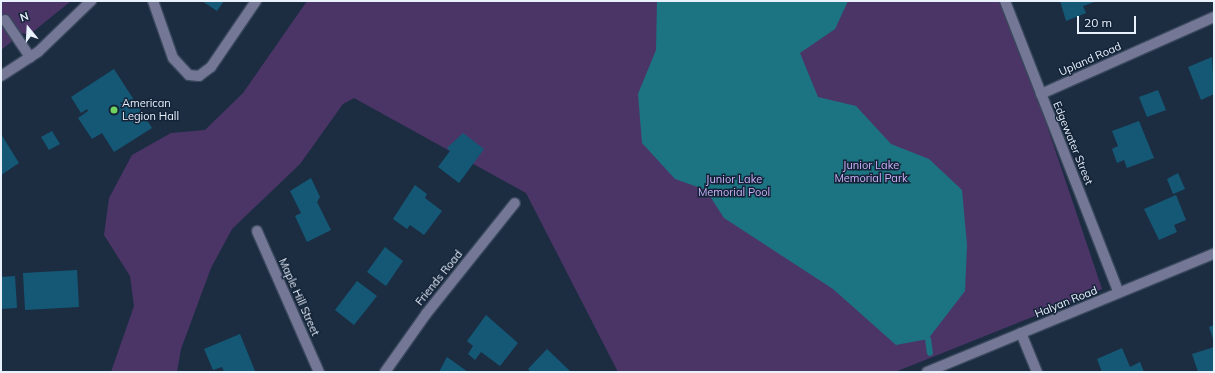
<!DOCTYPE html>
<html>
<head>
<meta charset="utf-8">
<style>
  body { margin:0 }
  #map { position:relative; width:1215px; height:373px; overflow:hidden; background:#1c2d42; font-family:Mulish,sans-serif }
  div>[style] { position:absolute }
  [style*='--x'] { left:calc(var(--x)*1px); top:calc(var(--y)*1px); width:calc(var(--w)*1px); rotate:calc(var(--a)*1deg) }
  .green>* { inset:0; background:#4b3567 }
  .water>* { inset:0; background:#1c7482 }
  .stream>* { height:6px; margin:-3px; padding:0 3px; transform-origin:3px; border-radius:3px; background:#1c7482 }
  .building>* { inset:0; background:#145876 }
  .roads { filter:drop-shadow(1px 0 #39485c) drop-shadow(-1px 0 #39485c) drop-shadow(0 1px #39485c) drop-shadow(0 -1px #39485c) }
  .minor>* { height:10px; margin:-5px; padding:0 5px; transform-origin:5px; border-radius:5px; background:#747795 }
  .dots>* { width:11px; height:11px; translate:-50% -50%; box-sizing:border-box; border:2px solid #132338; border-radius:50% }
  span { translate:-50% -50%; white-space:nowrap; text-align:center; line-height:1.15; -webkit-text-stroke:3px #132338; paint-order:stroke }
  .street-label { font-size:11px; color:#e9f1fd }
  .poi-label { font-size:11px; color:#e9f1fd }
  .left { translate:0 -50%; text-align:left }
  .park-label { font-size:11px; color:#cdb1fa }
  .frame { position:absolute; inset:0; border:2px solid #e9f1fd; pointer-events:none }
  .north { position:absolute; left:8px; top:8px; width:40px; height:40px; -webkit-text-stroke:3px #132338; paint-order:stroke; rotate:342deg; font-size:11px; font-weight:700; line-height:16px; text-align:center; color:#e9f1fd }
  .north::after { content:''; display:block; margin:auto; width:14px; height:18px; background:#e9f1fd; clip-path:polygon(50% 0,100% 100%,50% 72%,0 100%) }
  .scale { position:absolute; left:1077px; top:16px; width:59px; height:18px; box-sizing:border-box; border:2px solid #e9f1fd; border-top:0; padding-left:5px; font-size:12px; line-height:14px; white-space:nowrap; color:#e9f1fd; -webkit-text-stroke:3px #132338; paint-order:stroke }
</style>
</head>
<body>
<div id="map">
  <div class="green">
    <i style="clip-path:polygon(1px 1px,71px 1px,29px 35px,23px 33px,1px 50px)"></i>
    <i style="clip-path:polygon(307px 1px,1005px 1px,1102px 289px,895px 372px,618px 372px,526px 193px,354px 98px,343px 104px,300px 164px,232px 229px,211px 268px,181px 349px,177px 372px,111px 372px,134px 306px,130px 276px,104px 235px,109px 198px,132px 155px,171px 133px,205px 130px,243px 93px)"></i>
  </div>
  <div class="water">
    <i style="clip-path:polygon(657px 1px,848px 1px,835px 29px,800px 53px,818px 97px,856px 106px,891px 144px,929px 159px,962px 190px,967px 245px,965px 291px,928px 339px,896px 345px,833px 289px,724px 218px,706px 190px,675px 179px,642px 143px,638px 94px,656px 50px)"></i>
  </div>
  <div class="stream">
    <i style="--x:928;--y:339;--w:14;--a:82"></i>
  </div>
  <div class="building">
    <i style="clip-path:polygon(202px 1px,224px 1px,217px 11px)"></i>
    <i style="clip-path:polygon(1060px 1px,1097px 1px,1083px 6px,1086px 13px,1066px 21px)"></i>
    <i style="clip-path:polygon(1212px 57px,1214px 94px,1201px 100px,1188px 67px)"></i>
    <i style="clip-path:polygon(114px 69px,152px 128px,114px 152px,102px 133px,92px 139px,78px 118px,88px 111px,87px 109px,81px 113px,71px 97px)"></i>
    <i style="clip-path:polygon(1158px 90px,1166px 110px,1147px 117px,1139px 97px)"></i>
    <i style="clip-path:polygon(1139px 121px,1154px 158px,1127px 168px,1124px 160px,1117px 163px,1112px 149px,1118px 146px,1112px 131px)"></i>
    <i style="clip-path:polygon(52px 131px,60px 144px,49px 150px,41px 137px)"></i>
    <i style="clip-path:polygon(463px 133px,484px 149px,459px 183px,438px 167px,450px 151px,447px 148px)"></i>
    <i style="clip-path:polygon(1px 134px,19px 163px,1px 175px)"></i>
    <i style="clip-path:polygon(1178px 173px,1185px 189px,1173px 194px,1167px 179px)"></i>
    <i style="clip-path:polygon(311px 178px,320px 197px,317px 202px,331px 230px,307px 242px,295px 216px,301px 213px,290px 191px)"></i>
    <i style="clip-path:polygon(415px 185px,427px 194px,425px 198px,442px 211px,424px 235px,410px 225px,407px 229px,393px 219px)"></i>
    <i style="clip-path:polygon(1176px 195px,1186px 220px,1174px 225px,1177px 232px,1159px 240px,1144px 209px)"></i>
    <i style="clip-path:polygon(385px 247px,403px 261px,386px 286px,367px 272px)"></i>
    <i style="clip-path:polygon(77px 270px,79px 307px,25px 310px,23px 273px)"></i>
    <i style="clip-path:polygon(15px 276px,17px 308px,1px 309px,1px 277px)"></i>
    <i style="clip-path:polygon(357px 281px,377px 296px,354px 325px,335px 310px)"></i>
    <i style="clip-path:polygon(486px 315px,518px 343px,500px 366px,481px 352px,475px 360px,468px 354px,473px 346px,467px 341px)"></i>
    <i style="clip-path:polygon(1214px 325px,1214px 342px,1209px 327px)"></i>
    <i style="clip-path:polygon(240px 334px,255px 371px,224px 372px,222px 367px,213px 370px,204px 349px)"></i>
    <i style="clip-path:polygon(1214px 347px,1214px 372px,1198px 372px,1192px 354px)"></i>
    <i style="clip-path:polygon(1122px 348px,1130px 367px,1140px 362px,1144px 372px,1102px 372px,1097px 359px)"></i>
    <i style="clip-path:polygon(547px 349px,571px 372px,531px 372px,528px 369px)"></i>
    <i style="clip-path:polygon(447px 357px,468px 372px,439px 372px)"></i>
  </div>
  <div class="roads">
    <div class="minor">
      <i style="--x:153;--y:1;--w:60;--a:70.7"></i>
      <i style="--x:173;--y:58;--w:23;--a:47"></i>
      <i style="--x:189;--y:75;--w:10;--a:6"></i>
      <i style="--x:199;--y:76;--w:15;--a:-37"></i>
      <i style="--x:211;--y:67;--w:80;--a:-55.7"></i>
      <i style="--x:1005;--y:1;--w:313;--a:68.7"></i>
      <i style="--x:5;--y:20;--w:45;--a:56"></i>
      <i style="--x:1;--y:76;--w:44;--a:-33"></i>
      <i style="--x:38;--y:52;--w:74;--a:-43.9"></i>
      <i style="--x:1041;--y:94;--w:189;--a:-24"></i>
      <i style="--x:257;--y:231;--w:154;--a:66.3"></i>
      <i style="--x:1021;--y:333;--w:42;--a:67.7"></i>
      <i style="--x:385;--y:372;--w:71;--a:-54.7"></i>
      <i style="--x:426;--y:314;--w:142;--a:-51.3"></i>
      <i style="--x:927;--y:372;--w:310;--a:-22.4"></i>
    </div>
  </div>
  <div class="dots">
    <i style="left:114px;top:110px;background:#70d35f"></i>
  </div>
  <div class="street-label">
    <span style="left:1090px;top:59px;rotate:-24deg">Upland Road</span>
    <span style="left:1073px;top:143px;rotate:68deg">Edgewater Street</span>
    <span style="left:439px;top:278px;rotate:-51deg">Friends Road</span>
    <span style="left:299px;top:297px;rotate:66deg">Maple Hill Street</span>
    <span style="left:1066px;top:302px;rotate:-22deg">Halyan Road</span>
  </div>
  <div class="poi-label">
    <span class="left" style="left:122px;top:110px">American<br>Legion Hall</span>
  </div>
  <div class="park-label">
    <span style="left:871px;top:172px">Junior Lake<br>Memorial Park</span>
    <span style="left:734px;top:186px">Junior Lake<br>Memorial Pool</span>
  </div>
  <div class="frame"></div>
  <div class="north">N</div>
  <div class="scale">20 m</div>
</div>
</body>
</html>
